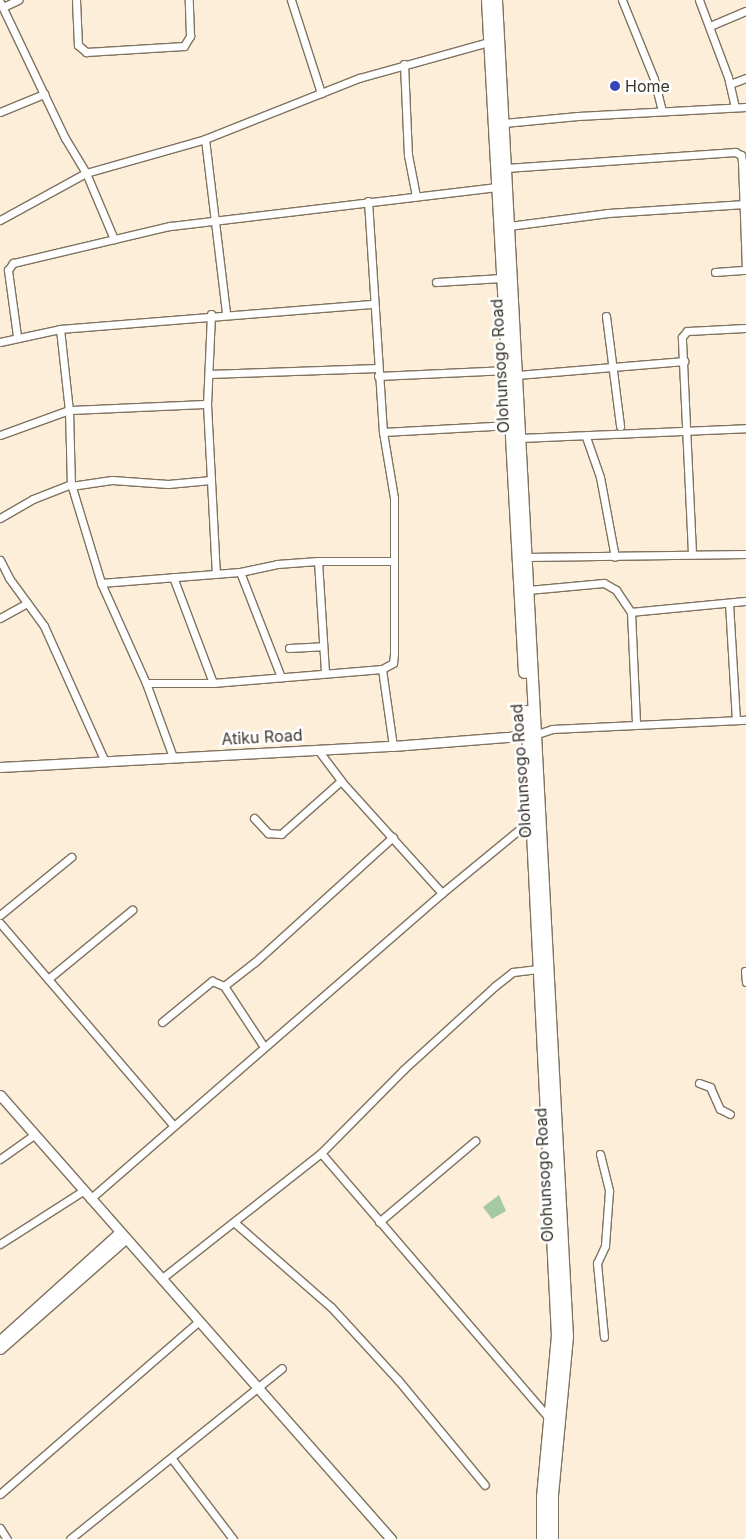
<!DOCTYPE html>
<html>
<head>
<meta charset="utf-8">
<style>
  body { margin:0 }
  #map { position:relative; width:746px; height:1539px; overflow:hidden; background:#fceed9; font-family:Inter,sans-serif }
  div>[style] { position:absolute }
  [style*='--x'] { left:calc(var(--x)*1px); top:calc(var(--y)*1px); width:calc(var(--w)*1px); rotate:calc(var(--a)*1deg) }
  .water>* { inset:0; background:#a4caa4 }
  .roads { filter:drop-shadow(1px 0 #7f7360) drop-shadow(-1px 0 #7f7360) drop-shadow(0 1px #7f7360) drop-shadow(0 -1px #7f7360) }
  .minor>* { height:7px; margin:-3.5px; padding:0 3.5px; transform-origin:3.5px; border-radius:3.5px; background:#fff }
  .tertiary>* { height:9px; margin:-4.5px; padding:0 4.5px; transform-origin:4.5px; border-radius:4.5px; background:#fff }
  .primary>* { height:11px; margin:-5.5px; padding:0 5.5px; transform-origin:5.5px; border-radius:5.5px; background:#fff }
  .dots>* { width:14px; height:14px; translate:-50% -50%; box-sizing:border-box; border:2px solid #fff; border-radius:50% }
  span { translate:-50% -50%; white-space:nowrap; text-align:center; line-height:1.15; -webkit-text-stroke:5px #fff; paint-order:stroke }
  .poi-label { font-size:16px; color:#39342c }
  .left { translate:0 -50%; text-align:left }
  .street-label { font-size:16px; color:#39342c }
</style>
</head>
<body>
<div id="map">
  <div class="water">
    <i style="clip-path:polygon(499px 1195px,506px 1211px,492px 1219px,483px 1207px)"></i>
  </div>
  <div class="roads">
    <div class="minor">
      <i style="--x:76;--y:0;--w:45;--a:87.5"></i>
      <i style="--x:78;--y:45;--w:11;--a:41"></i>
      <i style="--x:86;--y:52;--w:98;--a:-3.5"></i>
      <i style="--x:184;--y:46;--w:12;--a:-59"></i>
      <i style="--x:190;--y:36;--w:36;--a:-92"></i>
      <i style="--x:291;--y:0;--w:98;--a:72.1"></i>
      <i style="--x:622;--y:0;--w:85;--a:67.9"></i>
      <i style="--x:654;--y:79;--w:33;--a:76"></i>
      <i style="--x:699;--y:0;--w:82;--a:69.4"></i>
      <i style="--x:728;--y:77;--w:31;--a:77"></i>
      <i style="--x:0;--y:2;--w:151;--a:64.5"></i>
      <i style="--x:65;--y:138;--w:41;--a:59"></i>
      <i style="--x:86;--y:173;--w:124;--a:-15.9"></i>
      <i style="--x:205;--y:139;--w:166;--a:-21.6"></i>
      <i style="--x:359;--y:78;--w:135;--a:-15.5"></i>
      <i style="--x:3;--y:7;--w:17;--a:-25"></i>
      <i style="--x:710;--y:26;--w:39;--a:-23"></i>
      <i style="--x:404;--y:64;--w:91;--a:87.5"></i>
      <i style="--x:408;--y:155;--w:42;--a:79"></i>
      <i style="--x:730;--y:84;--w:17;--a:-21"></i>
      <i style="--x:0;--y:112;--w:48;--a:-22.2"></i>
      <i style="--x:504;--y:123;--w:74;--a:-5.4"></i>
      <i style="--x:578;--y:116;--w:168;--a:-3.1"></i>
      <i style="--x:205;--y:139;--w:175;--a:83.1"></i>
      <i style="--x:506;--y:168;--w:230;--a:-4"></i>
      <i style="--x:735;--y:152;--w:7;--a:27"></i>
      <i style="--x:741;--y:155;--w:6;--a:81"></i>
      <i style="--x:742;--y:161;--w:109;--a:87.9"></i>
      <i style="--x:368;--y:201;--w:231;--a:86.3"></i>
      <i style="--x:383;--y:432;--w:67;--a:80.5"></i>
      <i style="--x:394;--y:498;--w:156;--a:90"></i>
      <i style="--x:394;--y:654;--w:9;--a:96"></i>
      <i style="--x:393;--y:663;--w:13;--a:151"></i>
      <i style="--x:382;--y:669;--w:78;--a:81.9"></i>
      <i style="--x:0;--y:220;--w:98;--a:-28.7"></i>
      <i style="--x:86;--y:173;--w:72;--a:67"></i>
      <i style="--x:509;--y:226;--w:100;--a:-7.5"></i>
      <i style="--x:608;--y:213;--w:137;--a:-3.8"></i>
      <i style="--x:715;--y:272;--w:31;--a:-4"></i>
      <i style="--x:436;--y:282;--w:66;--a:-3.5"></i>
      <i style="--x:211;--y:314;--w:90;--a:92.5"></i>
      <i style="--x:207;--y:404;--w:170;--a:87"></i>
      <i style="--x:606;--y:316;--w:111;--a:82.7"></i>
      <i style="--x:60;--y:329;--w:81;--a:83.7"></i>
      <i style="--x:69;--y:410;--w:74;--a:88.5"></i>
      <i style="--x:71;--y:484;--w:103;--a:73.1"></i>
      <i style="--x:101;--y:583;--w:110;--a:65.8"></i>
      <i style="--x:146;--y:683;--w:79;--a:70"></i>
      <i style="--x:17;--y:336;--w:67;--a:-97.8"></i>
      <i style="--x:8;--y:270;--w:9;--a:-54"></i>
      <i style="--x:13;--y:263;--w:161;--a:-13.3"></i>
      <i style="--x:170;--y:226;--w:330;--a:-6.8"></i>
      <i style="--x:0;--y:342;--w:61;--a:-12.2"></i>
      <i style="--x:60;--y:329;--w:315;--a:-4.6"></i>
      <i style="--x:209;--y:374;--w:169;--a:-2"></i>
      <i style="--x:517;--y:375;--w:168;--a:-4.8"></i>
      <i style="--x:378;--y:376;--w:130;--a:-2.6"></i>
      <i style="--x:383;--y:432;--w:128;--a:-3.1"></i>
      <i style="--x:0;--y:435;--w:73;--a:-19.9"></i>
      <i style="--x:69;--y:410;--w:138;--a:-2.5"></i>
      <i style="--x:586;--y:437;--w:42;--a:70.7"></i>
      <i style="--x:600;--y:477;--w:81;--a:79.4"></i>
      <i style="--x:520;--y:438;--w:226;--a:-2.5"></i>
      <i style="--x:71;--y:486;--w:41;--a:-8.3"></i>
      <i style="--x:112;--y:480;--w:56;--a:4.1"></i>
      <i style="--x:168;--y:484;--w:43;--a:-5.3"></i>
      <i style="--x:0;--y:518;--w:38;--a:-30"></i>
      <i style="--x:33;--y:499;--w:41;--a:-21.5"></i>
      <i style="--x:692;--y:553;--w:216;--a:-92.7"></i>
      <i style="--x:682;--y:337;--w:8;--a:-50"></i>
      <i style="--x:687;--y:331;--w:59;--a:-2.9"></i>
      <i style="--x:526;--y:557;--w:220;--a:-0.8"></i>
      <i style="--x:0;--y:560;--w:20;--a:63"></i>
      <i style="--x:9;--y:578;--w:59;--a:53.9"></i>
      <i style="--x:44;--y:626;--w:149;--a:65.8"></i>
      <i style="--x:318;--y:561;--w:112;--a:86.4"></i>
      <i style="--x:240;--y:572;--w:113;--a:68.7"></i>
      <i style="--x:173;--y:577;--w:113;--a:69.3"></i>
      <i style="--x:101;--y:583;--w:139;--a:-4.5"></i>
      <i style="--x:240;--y:572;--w:38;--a:-12"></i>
      <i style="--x:277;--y:564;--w:41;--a:-4.2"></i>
      <i style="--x:318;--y:561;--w:76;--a:0"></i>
      <i style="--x:528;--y:590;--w:76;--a:-5.3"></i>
      <i style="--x:604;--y:583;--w:14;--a:30"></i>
      <i style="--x:616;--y:590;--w:27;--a:56"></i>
      <i style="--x:631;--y:612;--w:111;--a:87.4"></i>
      <i style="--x:729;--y:603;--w:117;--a:86.6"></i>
      <i style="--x:631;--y:612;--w:116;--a:-5.5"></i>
      <i style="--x:0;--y:618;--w:31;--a:-29"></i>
      <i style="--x:289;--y:648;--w:34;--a:-3"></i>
      <i style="--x:146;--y:683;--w:67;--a:0"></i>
      <i style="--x:213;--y:683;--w:170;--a:-4.7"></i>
      <i style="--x:534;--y:735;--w:19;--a:-18"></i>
      <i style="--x:552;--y:729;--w:194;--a:-2.7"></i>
      <i style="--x:318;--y:750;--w:39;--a:53"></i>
      <i style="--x:341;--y:781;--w:151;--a:48"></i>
      <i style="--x:254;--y:818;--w:21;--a:47"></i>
      <i style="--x:268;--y:833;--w:13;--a:4"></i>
      <i style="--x:281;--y:834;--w:80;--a:-41.5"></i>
      <i style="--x:0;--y:915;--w:92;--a:-39.2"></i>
      <i style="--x:0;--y:923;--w:266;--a:49.4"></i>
      <i style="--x:745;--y:971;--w:11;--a:85"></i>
      <i style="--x:48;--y:979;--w:109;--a:-39.4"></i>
      <i style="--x:224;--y:986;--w:73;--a:56.7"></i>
      <i style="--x:162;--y:1022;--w:65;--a:-39.4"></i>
      <i style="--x:212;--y:981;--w:13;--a:23"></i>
      <i style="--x:224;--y:986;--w:39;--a:-38"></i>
      <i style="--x:255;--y:962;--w:186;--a:-42.2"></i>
      <i style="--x:699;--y:1083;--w:12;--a:20"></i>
      <i style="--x:710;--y:1087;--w:24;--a:66"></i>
      <i style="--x:720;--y:1109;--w:11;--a:27"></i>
      <i style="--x:321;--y:1153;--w:351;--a:49.3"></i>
      <i style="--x:600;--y:1154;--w:38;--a:76"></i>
      <i style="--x:609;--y:1191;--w:55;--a:94.2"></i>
      <i style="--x:605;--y:1246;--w:19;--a:115"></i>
      <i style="--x:597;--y:1263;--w:74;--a:84.6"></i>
      <i style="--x:0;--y:1159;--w:43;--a:-35.5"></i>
      <i style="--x:90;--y:1199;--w:466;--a:-41"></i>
      <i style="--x:442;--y:893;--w:115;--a:-39.4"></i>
      <i style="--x:379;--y:1222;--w:126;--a:-40.2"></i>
      <i style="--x:235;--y:1223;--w:128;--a:41.2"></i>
      <i style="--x:331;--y:1307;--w:99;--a:47.5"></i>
      <i style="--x:398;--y:1380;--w:136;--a:50.4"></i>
      <i style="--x:0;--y:1244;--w:98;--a:-32.6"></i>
      <i style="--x:161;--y:1279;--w:204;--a:-38.2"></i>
      <i style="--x:321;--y:1153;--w:117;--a:-45.3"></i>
      <i style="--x:403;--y:1070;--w:125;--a:-42.4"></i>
      <i style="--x:495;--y:986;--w:23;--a:-38"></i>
      <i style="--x:513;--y:972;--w:25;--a:-7"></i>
      <i style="--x:172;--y:1459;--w:101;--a:52.7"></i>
      <i style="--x:0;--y:1494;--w:264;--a:-41"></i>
      <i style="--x:0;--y:1528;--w:13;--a:58"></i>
      <i style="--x:70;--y:1539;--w:272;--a:-38.9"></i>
    </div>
    <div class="tertiary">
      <i style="--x:0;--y:767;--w:394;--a:-3.1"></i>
      <i style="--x:393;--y:746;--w:141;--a:-4.5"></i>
      <i style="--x:0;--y:1095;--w:592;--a:48.63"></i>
      <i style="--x:0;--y:1340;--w:160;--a:-42"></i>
      <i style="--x:0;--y:1349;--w:167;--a:-41.3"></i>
    </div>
    <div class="primary">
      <i style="--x:487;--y:0;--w:673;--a:86.85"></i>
      <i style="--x:496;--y:0;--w:1338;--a:86.96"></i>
      <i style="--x:567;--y:1336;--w:160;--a:95.4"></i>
      <i style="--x:552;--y:1495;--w:44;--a:90"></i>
      <i style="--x:526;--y:711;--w:625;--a:87.16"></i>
      <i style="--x:557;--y:1335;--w:163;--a:95.3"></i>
      <i style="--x:542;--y:1497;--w:42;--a:90"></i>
    </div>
  </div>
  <div class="dots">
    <i style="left:615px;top:86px;background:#3645b8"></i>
  </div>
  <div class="poi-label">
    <span class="left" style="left:625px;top:86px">Home</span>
  </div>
  <div class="street-label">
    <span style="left:500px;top:366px;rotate:-93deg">Olohunsogo Road</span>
    <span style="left:262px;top:737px;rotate:-3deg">Atiku Road</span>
    <span style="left:521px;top:771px;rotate:-94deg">Olohunsogo Road</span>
    <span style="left:544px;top:1175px;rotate:-93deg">Olohunsogo Road</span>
  </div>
</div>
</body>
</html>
